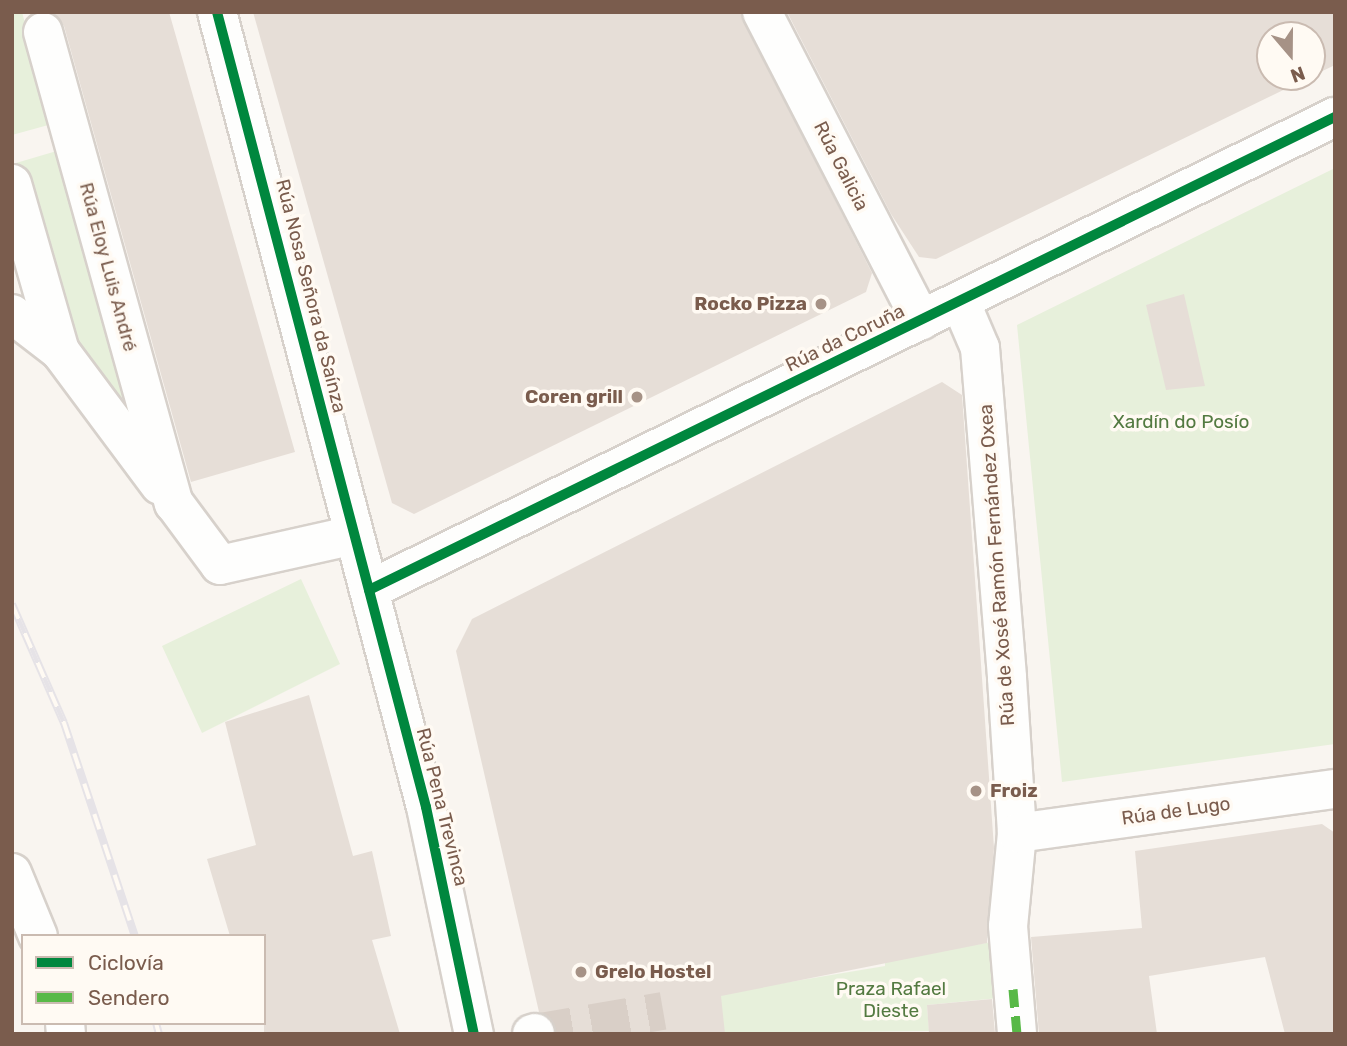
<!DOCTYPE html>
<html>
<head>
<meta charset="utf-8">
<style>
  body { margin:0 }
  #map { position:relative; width:1347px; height:1046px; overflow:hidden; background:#f9f5f0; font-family:Rubik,sans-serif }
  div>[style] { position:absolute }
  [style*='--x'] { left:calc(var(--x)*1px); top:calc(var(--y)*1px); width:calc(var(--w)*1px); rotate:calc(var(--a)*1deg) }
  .green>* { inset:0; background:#e7f0db }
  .building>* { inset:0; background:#e6ded7 }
  .minor-tunnel>* { height:38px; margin-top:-19px; transform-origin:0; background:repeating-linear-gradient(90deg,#d9cfc7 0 38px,transparent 0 57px) }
  .roads { filter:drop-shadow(2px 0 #d7d1cb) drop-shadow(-2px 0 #d7d1cb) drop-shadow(0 2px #d7d1cb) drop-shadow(0 -2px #d7d1cb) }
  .minor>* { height:38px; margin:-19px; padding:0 19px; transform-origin:19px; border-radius:19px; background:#fefefd }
  .rail>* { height:8px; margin-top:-4px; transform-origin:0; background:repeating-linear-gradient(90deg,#fffaf3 0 16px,#e6e3e7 0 32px); box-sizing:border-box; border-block:2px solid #e6e3e7 }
  .quiet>* { height:9px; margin-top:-4.5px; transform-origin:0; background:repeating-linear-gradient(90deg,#58b947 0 18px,transparent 0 27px) }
  .cycleway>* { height:10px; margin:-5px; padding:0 5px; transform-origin:5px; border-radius:5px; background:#00873e }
  .dots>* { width:19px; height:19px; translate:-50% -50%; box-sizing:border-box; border:4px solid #fffaf3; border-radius:50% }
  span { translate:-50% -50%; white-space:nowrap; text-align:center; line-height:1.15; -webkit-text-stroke:7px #fffaf3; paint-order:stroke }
  .street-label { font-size:19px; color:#7a5c4d }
  .poi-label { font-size:19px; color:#7a5c4d; font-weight:700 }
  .right { translate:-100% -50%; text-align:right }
  .left { translate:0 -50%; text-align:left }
  .park-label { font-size:19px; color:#537a41 }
  .frame { position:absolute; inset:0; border:14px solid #7a5c4d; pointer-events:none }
  .legend { position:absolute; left:21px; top:934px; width:245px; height:91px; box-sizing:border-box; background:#fffaf3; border:2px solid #cabbb1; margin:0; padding:9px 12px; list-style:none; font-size:21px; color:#7a5c4d }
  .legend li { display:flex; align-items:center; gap:14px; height:35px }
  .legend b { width:35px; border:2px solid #cabbb1 }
  .north { position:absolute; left:1256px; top:21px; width:70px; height:70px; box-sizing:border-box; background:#fffaf3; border:2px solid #cabbb1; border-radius:50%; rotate:160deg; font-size:19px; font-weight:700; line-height:28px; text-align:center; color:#7a5c4d }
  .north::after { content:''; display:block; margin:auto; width:24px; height:32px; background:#a69286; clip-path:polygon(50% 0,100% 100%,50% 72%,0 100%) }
</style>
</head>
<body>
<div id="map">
  <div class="green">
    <i style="clip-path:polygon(12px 12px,22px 12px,52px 124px,12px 135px)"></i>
    <i style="clip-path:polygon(60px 150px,143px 444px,72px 348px,16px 163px)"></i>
    <i style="clip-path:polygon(1335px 168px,1335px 744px,1062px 782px,1017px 325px)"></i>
    <i style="clip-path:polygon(301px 579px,340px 664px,202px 733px,162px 646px)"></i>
    <i style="clip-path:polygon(992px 942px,999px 998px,927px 1005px,929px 1031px,672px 1034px,668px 1002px,885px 966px,885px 960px)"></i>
  </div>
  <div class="building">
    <i style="clip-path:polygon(53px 12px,169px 12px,295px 452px,191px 482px,64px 26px)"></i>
    <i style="clip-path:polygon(253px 12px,740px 12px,872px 273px,866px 292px,414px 514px,392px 503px)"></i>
    <i style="clip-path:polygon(787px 12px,1335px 12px,1335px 65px,1312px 76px,1312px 35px,1270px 35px,1270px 77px,1310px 77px,936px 259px,919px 257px,891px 214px)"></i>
    <i style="clip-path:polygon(1184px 294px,1205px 386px,1166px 390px,1146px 305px)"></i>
    <i style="clip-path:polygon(942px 382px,962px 395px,994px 848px,987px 943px,721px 996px,725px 1034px,556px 1034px,550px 1017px,539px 1012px,456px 651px,472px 619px)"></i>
    <i style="clip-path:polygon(309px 695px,353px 856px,372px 851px,391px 936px,372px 940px,400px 1034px,264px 1034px,264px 936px,230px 936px,207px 859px,256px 845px,225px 722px)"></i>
    <i style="clip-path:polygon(1322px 824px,1335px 833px,1335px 1034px,1285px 1034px,1265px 957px,1149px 976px,1157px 1034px,1039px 1034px,1031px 937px,1142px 928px,1135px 851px)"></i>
    <i style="clip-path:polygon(992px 999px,995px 1034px,929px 1034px,927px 1005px)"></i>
  </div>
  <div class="minor-tunnel">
    <i style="--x:535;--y:1033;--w:130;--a:-9.8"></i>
  </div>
  <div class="roads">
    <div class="minor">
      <i style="--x:217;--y:12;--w:822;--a:75.27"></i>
      <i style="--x:426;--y:807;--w:232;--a:78.1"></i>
      <i style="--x:762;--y:12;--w:347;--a:62.7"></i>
      <i style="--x:43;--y:32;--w:489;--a:74.5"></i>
      <i style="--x:174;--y:503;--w:77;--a:53.4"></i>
      <i style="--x:220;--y:565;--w:137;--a:-12.6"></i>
      <i style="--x:12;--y:184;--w:174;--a:74"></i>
      <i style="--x:60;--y:351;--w:167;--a:53.3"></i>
      <i style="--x:960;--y:301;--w:51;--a:66.9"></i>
      <i style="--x:980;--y:348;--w:331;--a:85.3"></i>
      <i style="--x:1007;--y:678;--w:155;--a:86.3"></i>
      <i style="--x:1017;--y:833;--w:93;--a:95.5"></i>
      <i style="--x:1008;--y:926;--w:108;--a:85.2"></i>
      <i style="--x:12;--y:314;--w:61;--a:37.6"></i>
      <i style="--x:369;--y:590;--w:1076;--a:-26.09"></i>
      <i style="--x:1017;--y:833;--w:321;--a:-7.9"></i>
      <i style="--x:12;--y:873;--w:68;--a:67.6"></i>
      <i style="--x:65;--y:1023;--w:11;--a:85"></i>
      <i style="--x:532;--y:1034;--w:3;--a:-18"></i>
    </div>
  </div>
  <div class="rail">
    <i style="--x:12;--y:604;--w:130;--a:66.4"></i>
    <i style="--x:64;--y:723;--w:225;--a:71.6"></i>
    <i style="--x:156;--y:1023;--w:11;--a:75"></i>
  </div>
  <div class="quiet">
    <i style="--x:1013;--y:989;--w:45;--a:84.9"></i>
  </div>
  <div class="cycleway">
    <i style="--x:217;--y:12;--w:822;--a:75.27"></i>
    <i style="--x:426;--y:807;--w:232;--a:78.1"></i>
    <i style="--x:369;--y:590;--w:1076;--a:-26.09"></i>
  </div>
  <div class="dots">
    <i style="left:821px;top:304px;background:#a69286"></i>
    <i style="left:637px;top:397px;background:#a69286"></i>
    <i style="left:976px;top:791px;background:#a69286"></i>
    <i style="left:581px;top:972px;background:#a69286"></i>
  </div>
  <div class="street-label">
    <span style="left:841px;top:166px;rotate:63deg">Rúa Galicia</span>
    <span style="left:108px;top:267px;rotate:75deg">Rúa Eloy Luis André</span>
    <span style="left:311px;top:296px;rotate:76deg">Rúa Nosa Señora da Saínza</span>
    <span style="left:845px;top:338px;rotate:-26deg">Rúa da Coruña</span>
    <span style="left:997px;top:565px;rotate:-94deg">Rúa de Xosé Ramón Fernández Oxea</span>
    <span style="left:442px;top:807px;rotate:76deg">Rúa Pena Trevinca</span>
    <span style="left:1176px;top:811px;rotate:-8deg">Rúa de Lugo</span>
  </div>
  <div class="poi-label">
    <span class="right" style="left:807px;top:304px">Rocko Pizza</span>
    <span class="right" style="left:623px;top:397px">Coren grill</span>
    <span class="left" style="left:990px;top:791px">Froiz</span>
    <span class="left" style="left:595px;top:972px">Grelo Hostel</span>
  </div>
  <div class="park-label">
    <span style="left:1181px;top:422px">Xardín do Posío</span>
    <span style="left:891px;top:1000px">Praza Rafael<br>Dieste</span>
  </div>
  <div class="frame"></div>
  <ul class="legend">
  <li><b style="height:9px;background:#00873e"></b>Ciclovía</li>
  <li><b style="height:9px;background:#58b947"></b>Sendero</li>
  </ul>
  <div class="north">N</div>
</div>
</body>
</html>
